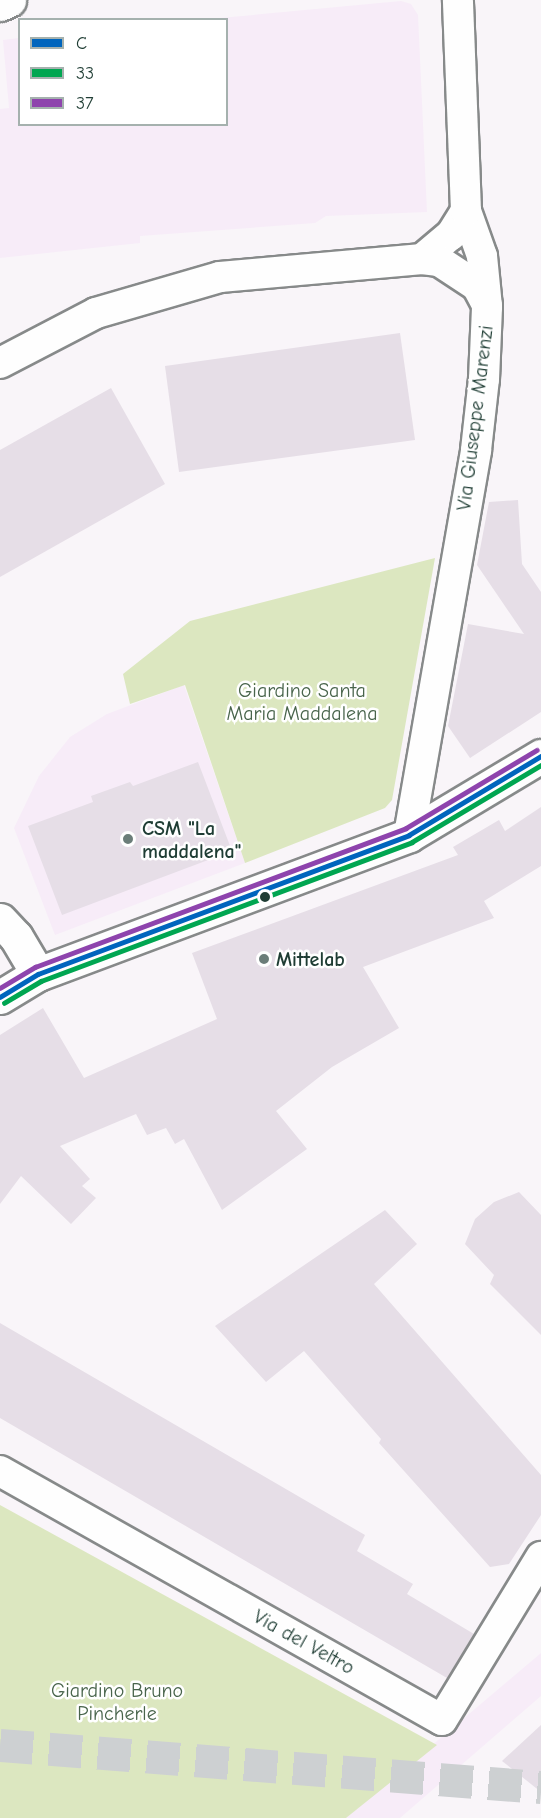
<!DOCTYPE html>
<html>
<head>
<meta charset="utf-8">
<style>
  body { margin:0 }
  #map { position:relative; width:541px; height:1818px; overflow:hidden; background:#f9f5f9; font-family:"Comic Neue",sans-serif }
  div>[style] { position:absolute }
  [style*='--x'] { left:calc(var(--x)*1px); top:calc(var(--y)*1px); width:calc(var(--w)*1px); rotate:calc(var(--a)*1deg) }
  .built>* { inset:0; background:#f7ecf8 }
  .green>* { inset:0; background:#dce7c0 }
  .building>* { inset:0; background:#e6dee7 }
  .primary-tunnel>* { height:33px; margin-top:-16.5px; transform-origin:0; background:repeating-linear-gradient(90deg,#cdd0d2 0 33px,transparent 0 49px) }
  .roads { filter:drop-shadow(2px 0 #878a8a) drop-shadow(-2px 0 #878a8a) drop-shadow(0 2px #878a8a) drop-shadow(0 -2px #878a8a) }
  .street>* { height:30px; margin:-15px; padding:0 15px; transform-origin:15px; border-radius:15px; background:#fefefe }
  .secondary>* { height:33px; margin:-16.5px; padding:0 16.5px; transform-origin:16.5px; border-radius:16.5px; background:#fefefe }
  .bus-1>* { height:4.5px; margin:-2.25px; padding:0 2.25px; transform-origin:2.25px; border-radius:2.25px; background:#0065bd }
  .bus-2>* { height:4.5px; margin:-2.25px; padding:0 2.25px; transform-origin:2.25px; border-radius:2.25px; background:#00a651 }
  .bus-3>* { height:4.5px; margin:-2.25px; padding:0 2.25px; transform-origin:2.25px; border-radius:2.25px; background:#8e44ad }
  .dots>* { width:16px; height:16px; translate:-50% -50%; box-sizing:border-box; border:3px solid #fff; border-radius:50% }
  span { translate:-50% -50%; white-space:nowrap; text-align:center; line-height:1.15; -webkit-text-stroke:5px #fff; paint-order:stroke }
  .street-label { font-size:20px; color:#1f3d34 }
  .park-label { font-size:20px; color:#48644b }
  .poi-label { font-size:20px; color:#1f3d34; font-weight:700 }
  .left { translate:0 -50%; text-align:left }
  .legend { position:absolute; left:18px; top:18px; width:210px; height:108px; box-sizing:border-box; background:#fff; border:2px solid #a5b1ae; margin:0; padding:8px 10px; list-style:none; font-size:18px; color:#1f3d34 }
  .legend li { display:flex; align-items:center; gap:12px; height:30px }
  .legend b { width:30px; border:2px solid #a5b1ae }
</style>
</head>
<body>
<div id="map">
  <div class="built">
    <i style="clip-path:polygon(401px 1px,411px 4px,418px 15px,427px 212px,326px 216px,315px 223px,140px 236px,140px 243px,0 258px,0 109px,9px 108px,3px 40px,19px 38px,20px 124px,226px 124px,226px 20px,210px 19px)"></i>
    <i style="clip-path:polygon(184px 685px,245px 863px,55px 935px,14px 828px,39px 776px,70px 737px,107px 714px)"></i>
    <i style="clip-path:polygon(541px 1653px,541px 1696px,400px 1818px,346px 1818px)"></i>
  </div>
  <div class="green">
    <i style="clip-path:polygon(435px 558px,392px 800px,385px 808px,245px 863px,185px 685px,130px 704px,123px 674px,190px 621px)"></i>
    <i style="clip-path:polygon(0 1505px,437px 1745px,346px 1818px,0 1818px)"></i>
  </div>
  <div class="building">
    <i style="clip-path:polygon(400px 333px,415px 440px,179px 472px,165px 366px)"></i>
    <i style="clip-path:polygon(111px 388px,165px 484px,0 577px,0 450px)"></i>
    <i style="clip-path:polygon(518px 500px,522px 564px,541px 592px,541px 712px,470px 758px,448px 726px,468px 624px,524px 634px,477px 565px,489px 502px)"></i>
    <i style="clip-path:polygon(198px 762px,232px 851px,62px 915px,28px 826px,93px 802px,91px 796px,130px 782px,133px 786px)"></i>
    <i style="clip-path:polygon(541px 807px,541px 866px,484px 901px,494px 918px,363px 967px,399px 1028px,332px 1067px,276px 1111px,307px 1149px,222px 1210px,184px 1139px,175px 1144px,166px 1128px,147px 1135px,136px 1114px,60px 1146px,90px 1179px,82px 1186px,96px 1198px,71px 1224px,21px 1176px,0 1204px,0 1035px,43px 1008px,84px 1078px,217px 1019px,192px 953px,458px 855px,453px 847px,499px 820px,505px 831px)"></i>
    <i style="clip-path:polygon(519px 1192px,541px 1215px,541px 1335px,490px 1284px,494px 1275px,465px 1244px,475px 1219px,494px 1202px)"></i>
    <i style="clip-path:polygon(385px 1210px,417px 1244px,374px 1284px,541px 1475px,541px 1515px,509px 1564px,490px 1567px,379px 1443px,381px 1439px,304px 1351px,266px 1382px,215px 1326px)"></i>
    <i style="clip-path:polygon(0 1323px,365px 1535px,357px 1551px,413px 1584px,407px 1594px,474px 1634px,447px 1678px,0 1418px)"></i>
    <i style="clip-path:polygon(541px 1725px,541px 1792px,502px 1761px)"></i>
  </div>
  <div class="primary-tunnel">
    <i style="--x:0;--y:1745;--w:543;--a:4.44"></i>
  </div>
  <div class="roads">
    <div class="street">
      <i style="--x:422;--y:259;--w:38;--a:-40"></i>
      <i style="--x:451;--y:235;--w:28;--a:-58"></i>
      <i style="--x:0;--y:363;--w:108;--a:-27.5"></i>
      <i style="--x:96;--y:313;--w:129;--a:-16.2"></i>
      <i style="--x:220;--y:277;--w:203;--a:-5.1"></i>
      <i style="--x:422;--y:259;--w:17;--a:7"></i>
      <i style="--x:439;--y:261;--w:45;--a:33.3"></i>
      <i style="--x:477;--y:286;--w:21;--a:62"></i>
      <i style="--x:409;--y:835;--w:391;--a:-80.1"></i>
      <i style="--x:476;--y:450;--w:71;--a:-83.6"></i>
      <i style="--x:484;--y:379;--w:72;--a:-87.6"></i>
      <i style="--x:487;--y:307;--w:51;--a:-95.6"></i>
      <i style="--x:482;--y:256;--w:48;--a:-109.6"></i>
      <i style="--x:466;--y:211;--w:211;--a:-92.2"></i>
      <i style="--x:0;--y:1471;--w:507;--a:29.39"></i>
      <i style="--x:442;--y:1720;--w:191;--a:-58.7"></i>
    </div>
    <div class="secondary">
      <i style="--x:0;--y:4;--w:10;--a:-24"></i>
      <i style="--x:0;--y:920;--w:23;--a:47"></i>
      <i style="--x:16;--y:937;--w:43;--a:59.3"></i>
      <i style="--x:0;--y:997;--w:44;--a:-31.2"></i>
      <i style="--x:38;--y:974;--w:396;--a:-20.5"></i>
      <i style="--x:409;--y:835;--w:154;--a:-30.9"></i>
    </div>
  </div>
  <div class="bus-1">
    <i style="--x:0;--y:997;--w:44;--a:-31.2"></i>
    <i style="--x:38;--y:974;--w:396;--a:-20.5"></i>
    <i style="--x:409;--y:835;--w:154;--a:-30.9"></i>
  </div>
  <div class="bus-2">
    <i style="--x:4;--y:1003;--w:43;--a:-30.7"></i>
    <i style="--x:41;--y:981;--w:396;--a:-20.5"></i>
    <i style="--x:412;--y:842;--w:150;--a:-30.8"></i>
  </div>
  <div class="bus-3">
    <i style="--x:0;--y:988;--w:41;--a:-31"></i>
    <i style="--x:35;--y:967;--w:396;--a:-20.5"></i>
    <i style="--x:406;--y:828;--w:152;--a:-30.8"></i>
  </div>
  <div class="dots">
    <i style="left:128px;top:839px;background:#6b7d79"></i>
    <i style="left:265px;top:897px;background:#1f3d34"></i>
    <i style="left:264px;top:959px;background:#6b7d79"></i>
  </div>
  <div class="street-label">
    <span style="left:475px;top:418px;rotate:-83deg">Via Giuseppe Marenzi</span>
    <span style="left:304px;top:1642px;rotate:29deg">Via del Veltro</span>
  </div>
  <div class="park-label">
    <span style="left:302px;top:702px">Giardino Santa<br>Maria Maddalena</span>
    <span style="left:117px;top:1702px">Giardino Bruno<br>Pincherle</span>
  </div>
  <div class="poi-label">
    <span class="left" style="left:142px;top:840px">CSM "La<br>maddalena"</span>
    <span class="left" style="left:276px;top:959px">Mittelab</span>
  </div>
  <ul class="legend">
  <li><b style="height:8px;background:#0065bd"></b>C</li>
  <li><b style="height:8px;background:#00a651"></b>33</li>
  <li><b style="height:8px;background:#8e44ad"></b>37</li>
  </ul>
</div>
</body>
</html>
